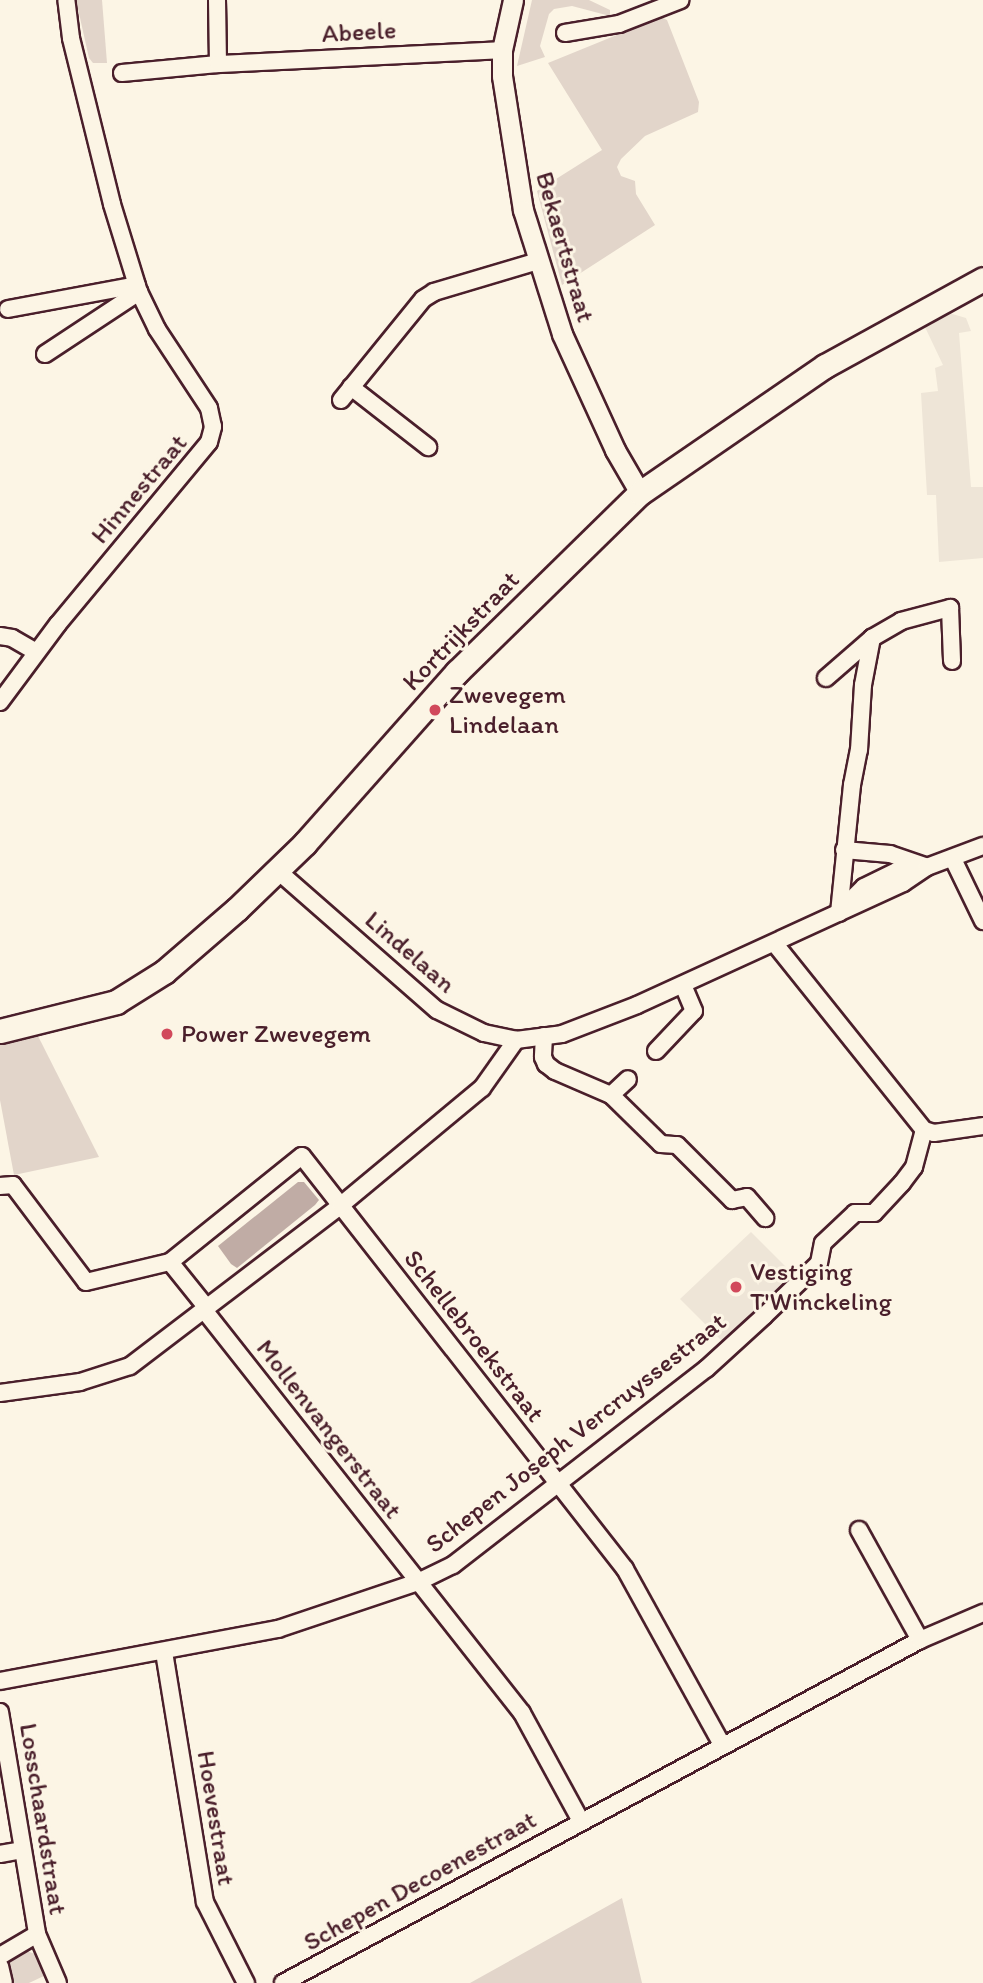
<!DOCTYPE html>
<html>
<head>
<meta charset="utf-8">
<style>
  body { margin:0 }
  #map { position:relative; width:983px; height:1983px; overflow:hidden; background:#fcf5e5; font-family:Itim,sans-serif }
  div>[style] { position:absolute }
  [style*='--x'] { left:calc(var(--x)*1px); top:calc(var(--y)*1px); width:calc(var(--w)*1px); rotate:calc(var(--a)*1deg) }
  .built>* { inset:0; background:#eee5d7 }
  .green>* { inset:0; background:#e2d5ca }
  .water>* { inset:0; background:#c0aca5 }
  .roads { filter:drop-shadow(2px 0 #4a1f2b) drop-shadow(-2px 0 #4a1f2b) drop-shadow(0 2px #4a1f2b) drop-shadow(0 -2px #4a1f2b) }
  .minor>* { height:16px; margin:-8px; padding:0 8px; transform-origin:8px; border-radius:8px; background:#fcf5e5 }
  .tertiary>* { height:19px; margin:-9.5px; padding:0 9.5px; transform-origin:9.5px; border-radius:9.5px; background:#fcf5e5 }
  .secondary>* { height:23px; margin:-11.5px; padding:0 11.5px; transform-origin:11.5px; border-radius:11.5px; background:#fcf5e5 }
  .dots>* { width:19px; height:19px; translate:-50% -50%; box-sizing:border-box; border:4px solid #fcf5e5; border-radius:50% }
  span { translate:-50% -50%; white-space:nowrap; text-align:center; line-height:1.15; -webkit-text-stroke:6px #fcf5e5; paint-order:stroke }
  .street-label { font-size:26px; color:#4a1f2b }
  .poi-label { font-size:26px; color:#4a1f2b }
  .left { translate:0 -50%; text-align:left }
</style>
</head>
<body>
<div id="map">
  <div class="built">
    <i style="clip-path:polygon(949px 313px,966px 318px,971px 331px,959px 333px,971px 487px,983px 487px,983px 558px,939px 562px,936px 495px,927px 495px,921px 393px,938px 391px,935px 368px,943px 365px,924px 325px)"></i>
    <i style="clip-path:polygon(751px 1232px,793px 1274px,723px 1342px,680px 1299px)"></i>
  </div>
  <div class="green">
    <i style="clip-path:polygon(76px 0,102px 0,107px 63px,93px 63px,89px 58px)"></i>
    <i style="clip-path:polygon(532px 0,589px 0,610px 10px,610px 16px,572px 6px,554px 9px,549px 14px,540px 46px,545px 57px,517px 66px)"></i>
    <i style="clip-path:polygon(661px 17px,667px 20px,699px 102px,698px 112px,645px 136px,621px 159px,617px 167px,621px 176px,635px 181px,636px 194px,655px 225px,562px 285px,537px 191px,602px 150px,548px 63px)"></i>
    <i style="clip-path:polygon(37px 1034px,99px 1157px,14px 1175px,0 1100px,0 1044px)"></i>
    <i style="clip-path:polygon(622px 1898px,642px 1983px,469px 1983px,470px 1983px)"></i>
    <i style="clip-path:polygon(21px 1949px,35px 1954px,48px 1974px,29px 1983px,11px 1983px,6px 1962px)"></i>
  </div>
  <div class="water">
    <i style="clip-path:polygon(298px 1182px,304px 1182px,319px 1200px,315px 1205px,237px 1268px,231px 1264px,218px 1246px)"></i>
  </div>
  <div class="roads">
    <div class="minor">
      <i style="--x:217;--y:0;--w:64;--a:89.1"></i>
      <i style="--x:565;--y:33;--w:55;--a:-9.5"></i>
      <i style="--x:619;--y:24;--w:66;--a:-21.2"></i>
      <i style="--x:122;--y:73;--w:96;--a:-5.4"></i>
      <i style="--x:218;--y:64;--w:284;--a:-2.8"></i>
      <i style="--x:8;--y:309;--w:131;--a:-10.5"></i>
      <i style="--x:45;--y:354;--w:113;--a:-33.4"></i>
      <i style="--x:351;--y:387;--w:98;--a:37.9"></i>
      <i style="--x:341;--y:400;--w:130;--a:-50.9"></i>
      <i style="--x:423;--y:299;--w:13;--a:-32"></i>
      <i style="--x:434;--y:292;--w:109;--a:-16.6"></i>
      <i style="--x:0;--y:636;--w:12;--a:9"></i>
      <i style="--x:12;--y:638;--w:28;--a:30"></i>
      <i style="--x:826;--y:678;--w:61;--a:-41"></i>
      <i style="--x:0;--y:702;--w:97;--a:-53.4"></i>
      <i style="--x:58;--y:624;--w:236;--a:-50.3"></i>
      <i style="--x:209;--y:442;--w:16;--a:-75"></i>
      <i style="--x:213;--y:427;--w:19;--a:-102"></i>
      <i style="--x:209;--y:408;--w:95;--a:-123.4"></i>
      <i style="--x:157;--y:329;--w:41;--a:-115.9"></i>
      <i style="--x:139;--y:292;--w:92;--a:-107.1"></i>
      <i style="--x:112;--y:204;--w:171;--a:-103.9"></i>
      <i style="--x:71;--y:38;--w:38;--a:-97"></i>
      <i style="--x:844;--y:850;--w:46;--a:5"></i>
      <i style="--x:890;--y:854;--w:37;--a:19"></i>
      <i style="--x:953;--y:859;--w:69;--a:64.2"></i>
      <i style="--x:278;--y:871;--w:211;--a:41.2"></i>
      <i style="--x:437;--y:1010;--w:52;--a:26.1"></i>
      <i style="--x:484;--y:1033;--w:33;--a:12"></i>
      <i style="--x:516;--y:1040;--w:46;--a:-7.4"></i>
      <i style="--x:562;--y:1034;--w:80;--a:-21.1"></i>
      <i style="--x:637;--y:1005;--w:293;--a:-24.6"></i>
      <i style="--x:903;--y:883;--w:29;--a:-34"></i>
      <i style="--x:844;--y:907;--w:28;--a:-45"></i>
      <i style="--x:864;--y:887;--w:37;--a:-26"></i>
      <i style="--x:897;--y:871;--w:30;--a:-8"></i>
      <i style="--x:927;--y:867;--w:60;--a:-20.6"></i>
      <i style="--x:839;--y:913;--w:129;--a:-84.2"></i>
      <i style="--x:852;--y:785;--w:36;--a:-79"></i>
      <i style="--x:859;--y:750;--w:65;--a:-86.5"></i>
      <i style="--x:863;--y:685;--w:48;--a:-79.2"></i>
      <i style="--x:872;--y:638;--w:34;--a:-30"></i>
      <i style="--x:901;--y:621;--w:51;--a:-14.9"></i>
      <i style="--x:950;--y:608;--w:53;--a:87.8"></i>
      <i style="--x:775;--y:944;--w:238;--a:51.3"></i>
      <i style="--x:924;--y:1130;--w:10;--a:17"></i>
      <i style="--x:934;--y:1133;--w:49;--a:-8.1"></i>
      <i style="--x:544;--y:1036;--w:21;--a:93"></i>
      <i style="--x:543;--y:1057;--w:8;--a:67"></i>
      <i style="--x:546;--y:1064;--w:11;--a:38"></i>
      <i style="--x:555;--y:1071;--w:61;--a:23.2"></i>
      <i style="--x:611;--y:1095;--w:70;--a:44.4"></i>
      <i style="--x:661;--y:1144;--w:16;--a:4"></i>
      <i style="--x:677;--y:1145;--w:78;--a:45"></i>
      <i style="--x:732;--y:1200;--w:15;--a:-11"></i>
      <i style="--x:747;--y:1197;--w:28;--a:49"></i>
      <i style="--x:656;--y:1051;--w:55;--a:-46.5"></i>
      <i style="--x:694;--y:1011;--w:28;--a:-113"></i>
      <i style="--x:611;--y:1095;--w:23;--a:-43"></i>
      <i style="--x:0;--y:1186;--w:13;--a:-4"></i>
      <i style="--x:13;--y:1185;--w:121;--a:53"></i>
      <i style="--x:86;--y:1282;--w:86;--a:-13.4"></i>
      <i style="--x:170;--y:1262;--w:169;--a:-38.8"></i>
      <i style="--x:302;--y:1156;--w:524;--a:51.97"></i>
      <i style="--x:625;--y:1569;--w:201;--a:61.1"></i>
      <i style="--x:170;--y:1262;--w:59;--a:51.2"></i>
      <i style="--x:204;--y:1310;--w:513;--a:51.72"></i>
      <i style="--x:522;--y:1713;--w:123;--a:61.4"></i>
      <i style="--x:0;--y:1393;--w:81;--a:-7.8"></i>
      <i style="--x:80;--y:1382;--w:52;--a:-17.7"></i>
      <i style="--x:130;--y:1366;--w:265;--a:-37.3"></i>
      <i style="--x:341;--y:1205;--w:183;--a:-39.7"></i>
      <i style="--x:482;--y:1088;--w:59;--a:-54.7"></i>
      <i style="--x:859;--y:1530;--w:126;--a:61"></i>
      <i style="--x:164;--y:1652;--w:253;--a:80.7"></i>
      <i style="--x:205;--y:1902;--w:91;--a:63.2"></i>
      <i style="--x:0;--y:1681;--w:283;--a:-10.6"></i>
      <i style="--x:278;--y:1629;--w:148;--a:-18.6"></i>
      <i style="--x:418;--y:1582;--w:39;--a:-26"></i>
      <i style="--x:453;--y:1565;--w:320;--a:-37.8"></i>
      <i style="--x:706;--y:1369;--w:79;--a:-42.4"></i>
      <i style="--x:764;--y:1316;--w:76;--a:-43.9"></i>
      <i style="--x:819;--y:1263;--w:20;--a:-79"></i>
      <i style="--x:823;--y:1243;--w:44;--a:-43.2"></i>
      <i style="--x:855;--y:1213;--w:19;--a:0"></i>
      <i style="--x:874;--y:1213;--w:41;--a:-47"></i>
      <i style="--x:902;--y:1183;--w:20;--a:-53"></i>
      <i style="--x:914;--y:1167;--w:38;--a:-75"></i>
      <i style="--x:0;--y:1712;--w:225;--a:80.5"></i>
      <i style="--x:37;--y:1934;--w:53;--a:66.8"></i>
      <i style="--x:0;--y:1854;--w:22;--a:-10"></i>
      <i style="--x:0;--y:1956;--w:43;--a:-30.7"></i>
      <i style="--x:0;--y:1966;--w:17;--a:77"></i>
      <i style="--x:283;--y:1983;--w:723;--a:-28.3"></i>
      <i style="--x:920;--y:1640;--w:69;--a:-23.2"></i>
    </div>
    <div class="tertiary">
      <i style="--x:513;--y:0;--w:51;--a:102.4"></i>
      <i style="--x:502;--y:50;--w:26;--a:90"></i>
      <i style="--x:502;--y:76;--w:136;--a:81.1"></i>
      <i style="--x:523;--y:210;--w:130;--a:72.5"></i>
      <i style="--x:562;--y:334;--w:128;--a:65.4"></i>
      <i style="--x:615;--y:450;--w:50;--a:59.8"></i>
    </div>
    <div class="secondary">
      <i style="--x:0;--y:1031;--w:120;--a:-14"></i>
      <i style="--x:116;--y:1002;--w:57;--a:-32"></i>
      <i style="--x:164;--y:972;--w:96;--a:-40.8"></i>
      <i style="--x:237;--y:909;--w:95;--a:-44.1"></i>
      <i style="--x:305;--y:843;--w:229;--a:-48.4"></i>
      <i style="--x:457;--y:672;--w:256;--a:-44.4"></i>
      <i style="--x:640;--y:493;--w:224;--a:-34.5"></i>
      <i style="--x:825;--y:366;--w:180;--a:-28.8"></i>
    </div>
  </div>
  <div class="dots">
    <i style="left:435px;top:710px;background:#d1495b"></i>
    <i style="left:167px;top:1034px;background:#d1495b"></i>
    <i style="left:736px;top:1287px;background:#d1495b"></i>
  </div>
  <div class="street-label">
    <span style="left:359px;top:32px;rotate:-3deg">Abeele</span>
    <span style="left:565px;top:247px;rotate:74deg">Bekaertstraat</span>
    <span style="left:139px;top:489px;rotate:-50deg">Hinnestraat</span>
    <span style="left:461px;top:631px;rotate:-46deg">Kortrijkstraat</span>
    <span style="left:410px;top:952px;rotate:41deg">Lindelaan</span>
    <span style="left:474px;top:1336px;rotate:52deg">Schellebroekstraat</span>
    <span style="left:329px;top:1429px;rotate:52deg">Mollenvangerstraat</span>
    <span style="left:576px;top:1433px;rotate:-38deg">Schepen Joseph Vercruyssestraat</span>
    <span style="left:216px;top:1818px;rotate:81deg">Hoevestraat</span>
    <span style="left:43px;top:1819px;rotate:81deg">Losschaardstraat</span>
    <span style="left:420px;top:1881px;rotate:-29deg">Schepen Decoenestraat</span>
  </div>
  <div class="poi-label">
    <span class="left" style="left:449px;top:710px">Zwevegem<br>Lindelaan</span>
    <span class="left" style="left:181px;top:1034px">Power Zwevegem</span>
    <span class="left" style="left:750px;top:1287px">Vestiging<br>T'Winckeling</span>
  </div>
</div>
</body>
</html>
